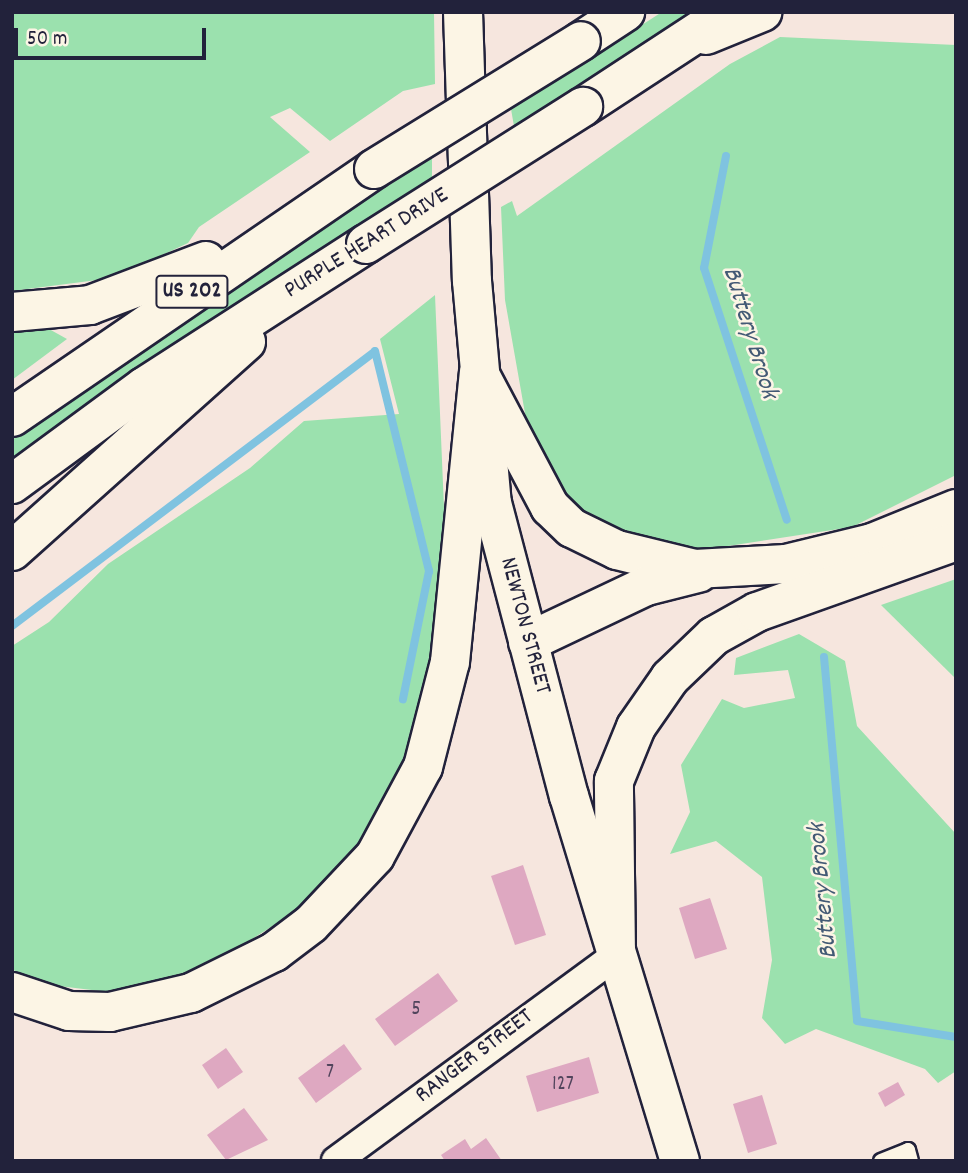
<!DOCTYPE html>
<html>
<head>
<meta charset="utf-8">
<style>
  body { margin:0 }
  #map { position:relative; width:968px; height:1173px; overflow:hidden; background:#f6e6de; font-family:Dekko,sans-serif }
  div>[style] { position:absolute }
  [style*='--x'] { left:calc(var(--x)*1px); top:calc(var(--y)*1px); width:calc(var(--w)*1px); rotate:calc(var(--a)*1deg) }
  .green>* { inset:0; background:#9be1ae }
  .stream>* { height:8px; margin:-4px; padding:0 4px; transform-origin:4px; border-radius:4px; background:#7fc3e0 }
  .building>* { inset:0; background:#dea8c1 }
  .roads { filter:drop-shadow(2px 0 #22223b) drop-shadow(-2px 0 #22223b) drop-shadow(0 2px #22223b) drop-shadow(0 -2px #22223b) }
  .service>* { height:14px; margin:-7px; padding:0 7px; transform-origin:7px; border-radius:7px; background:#fcf5e5 }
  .minor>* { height:28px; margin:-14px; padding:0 14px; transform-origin:14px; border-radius:14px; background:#fcf5e5 }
  .secondary>* { height:38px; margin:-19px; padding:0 19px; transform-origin:19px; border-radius:19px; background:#fcf5e5 }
  .primary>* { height:38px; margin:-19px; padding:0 19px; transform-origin:19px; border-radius:19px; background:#fcf5e5 }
  .bridges { filter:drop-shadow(2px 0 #22223b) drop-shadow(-2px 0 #22223b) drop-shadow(0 2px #22223b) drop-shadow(0 -2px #22223b) }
  .primary-bridge>* { height:38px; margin:-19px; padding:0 19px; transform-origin:19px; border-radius:19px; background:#fcf5e5 }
  span { translate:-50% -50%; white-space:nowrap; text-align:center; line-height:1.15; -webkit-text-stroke:5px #fcf5e5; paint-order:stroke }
  .number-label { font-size:21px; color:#51445c }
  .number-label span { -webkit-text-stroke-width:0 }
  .shield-label span { padding:2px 5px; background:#fcf5e5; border:2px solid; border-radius:5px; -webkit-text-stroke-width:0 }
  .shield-label { font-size:23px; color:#22223b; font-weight:700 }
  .street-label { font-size:24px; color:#22223b }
  .water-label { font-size:26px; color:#435a75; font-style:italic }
  .frame { position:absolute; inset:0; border:14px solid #22223b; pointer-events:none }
  .scale { position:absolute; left:14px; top:28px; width:192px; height:32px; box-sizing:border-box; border:4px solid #22223b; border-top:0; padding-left:9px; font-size:21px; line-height:24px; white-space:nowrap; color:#22223b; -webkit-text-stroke:5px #fcf5e5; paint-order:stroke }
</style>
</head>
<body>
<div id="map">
  <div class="green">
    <i style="clip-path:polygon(12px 12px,434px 12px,435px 84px,403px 91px,330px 141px,290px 108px,270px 117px,310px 152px,199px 227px,188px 243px,113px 278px,12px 291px)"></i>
    <i style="clip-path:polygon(662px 12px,702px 12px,515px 132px,511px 109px)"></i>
    <i style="clip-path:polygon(780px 37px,956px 45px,956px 475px,852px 527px,689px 552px,621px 542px,566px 503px,532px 453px,505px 300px,501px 207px,512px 201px,517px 216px,730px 64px)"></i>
    <i style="clip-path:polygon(432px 157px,432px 183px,12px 466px,12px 440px,164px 331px)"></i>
    <i style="clip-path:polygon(435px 295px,446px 555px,438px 645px,394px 793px,362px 846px,309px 903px,192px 977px,133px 995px,34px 983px,12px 969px,12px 646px,49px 622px,108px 564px,250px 468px,304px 421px,399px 414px,380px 339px)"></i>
    <i style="clip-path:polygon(12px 328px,49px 329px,67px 339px,12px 380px)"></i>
    <i style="clip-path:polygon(956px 579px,956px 679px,881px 605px)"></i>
    <i style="clip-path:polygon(799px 634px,845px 661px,857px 726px,956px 834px,956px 1071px,938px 1083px,925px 1069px,816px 1029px,785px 1044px,762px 1018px,772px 960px,762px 877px,716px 841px,670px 854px,690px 812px,681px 765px,722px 699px,744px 708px,795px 698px,788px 670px,734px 675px,736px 658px)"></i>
  </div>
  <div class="stream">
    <i style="--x:726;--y:156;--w:114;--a:101.1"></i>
    <i style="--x:704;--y:268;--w:265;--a:71.8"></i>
    <i style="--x:12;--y:626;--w:455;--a:-37.1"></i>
    <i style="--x:375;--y:351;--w:227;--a:76.2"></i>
    <i style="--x:429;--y:571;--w:131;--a:101.5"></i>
    <i style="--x:824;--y:657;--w:365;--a:84.8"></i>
    <i style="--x:857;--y:1021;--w:100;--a:9.2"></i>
  </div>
  <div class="building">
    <i style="clip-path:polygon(523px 865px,546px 935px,515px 945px,491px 876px)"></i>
    <i style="clip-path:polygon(710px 898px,727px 949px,695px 959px,679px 908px)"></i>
    <i style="clip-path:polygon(438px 973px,458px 1001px,395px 1046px,375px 1019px)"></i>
    <i style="clip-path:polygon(344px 1044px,362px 1069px,316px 1103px,298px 1078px)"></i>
    <i style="clip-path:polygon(226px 1048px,243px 1072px,218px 1089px,202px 1065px)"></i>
    <i style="clip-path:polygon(589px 1057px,599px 1093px,537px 1112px,526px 1076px)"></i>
    <i style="clip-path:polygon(898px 1082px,905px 1095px,885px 1107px,878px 1093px)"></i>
    <i style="clip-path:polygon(762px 1095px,777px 1144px,748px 1153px,733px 1104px)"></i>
    <i style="clip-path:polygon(244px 1108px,268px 1140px,226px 1160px,207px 1135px)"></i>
    <i style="clip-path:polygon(486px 1138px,502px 1161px,445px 1161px,441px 1155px,465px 1139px,471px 1149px)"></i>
  </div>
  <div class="roads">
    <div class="service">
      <i style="--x:881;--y:1161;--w:29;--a:-22"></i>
      <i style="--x:908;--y:1150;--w:11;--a:75"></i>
    </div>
    <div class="minor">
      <i style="--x:336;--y:1161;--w:348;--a:-36.3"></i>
    </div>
    <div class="secondary">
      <i style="--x:463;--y:12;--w:269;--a:88.1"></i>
      <i style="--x:472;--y:281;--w:223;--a:84.9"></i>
      <i style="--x:492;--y:503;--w:303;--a:75.3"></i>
      <i style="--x:569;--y:796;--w:382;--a:73.1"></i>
    </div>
    <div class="primary">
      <i style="--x:706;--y:35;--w:61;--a:-22.3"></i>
      <i style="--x:581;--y:41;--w:53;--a:-33.4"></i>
      <i style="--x:583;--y:107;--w:173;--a:-33.2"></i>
      <i style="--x:12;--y:312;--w:78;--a:-5.1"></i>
      <i style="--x:90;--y:305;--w:124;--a:-20.8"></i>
      <i style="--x:479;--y:373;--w:152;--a:62.1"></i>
      <i style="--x:550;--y:507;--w:30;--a:44"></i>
      <i style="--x:572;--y:528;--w:50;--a:26.1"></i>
      <i style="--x:617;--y:550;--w:80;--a:13.7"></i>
      <i style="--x:695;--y:569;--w:91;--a:-3.1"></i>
      <i style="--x:786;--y:564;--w:89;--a:-13.7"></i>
      <i style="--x:872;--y:543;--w:91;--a:-22"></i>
      <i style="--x:12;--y:417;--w:439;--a:-34.4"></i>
      <i style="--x:12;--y:484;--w:164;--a:-36.3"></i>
      <i style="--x:144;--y:387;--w:264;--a:-32.8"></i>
      <i style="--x:12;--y:551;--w:314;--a:-41.8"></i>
      <i style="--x:528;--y:642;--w:131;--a:-25.4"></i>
      <i style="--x:646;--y:586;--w:54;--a:-14"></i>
      <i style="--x:616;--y:955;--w:174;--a:-90.7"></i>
      <i style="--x:614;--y:781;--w:58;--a:-67.8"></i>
      <i style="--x:636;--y:727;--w:60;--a:-55.2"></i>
      <i style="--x:670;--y:678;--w:61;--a:-43.7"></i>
      <i style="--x:714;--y:636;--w:49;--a:-29.2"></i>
      <i style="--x:757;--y:612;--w:211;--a:-19.6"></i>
      <i style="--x:12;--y:992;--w:60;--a:18.4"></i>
      <i style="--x:69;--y:1011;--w:41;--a:1.4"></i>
      <i style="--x:110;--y:1012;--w:83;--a:-13.2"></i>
      <i style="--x:191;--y:993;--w:93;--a:-26.3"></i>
      <i style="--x:274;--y:952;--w:46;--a:-37.1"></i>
      <i style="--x:311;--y:924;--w:93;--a:-46.7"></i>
      <i style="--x:375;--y:856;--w:101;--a:-61.7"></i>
      <i style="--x:423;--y:767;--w:108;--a:-75.6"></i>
      <i style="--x:450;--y:662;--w:290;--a:-84.3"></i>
    </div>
  </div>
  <div class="bridges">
    <div class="primary-bridge">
      <i style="--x:374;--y:169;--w:243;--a:-31.7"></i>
      <i style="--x:366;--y:244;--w:257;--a:-32.3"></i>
    </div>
  </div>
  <div class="number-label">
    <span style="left:416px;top:1010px">5</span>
    <span style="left:330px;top:1073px">7</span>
    <span style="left:563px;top:1085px">127</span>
  </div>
  <div class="shield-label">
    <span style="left:192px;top:292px">US 202</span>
  </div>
  <div class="street-label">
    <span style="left:367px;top:244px;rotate:-32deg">PURPLE HEART DRIVE</span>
    <span style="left:524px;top:626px;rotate:75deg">NEWTON STREET</span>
    <span style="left:475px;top:1057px;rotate:-37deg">RANGER STREET</span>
  </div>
  <div class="water-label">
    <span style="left:749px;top:333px;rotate:73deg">Buttery Brook</span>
    <span style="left:824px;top:891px;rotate:-95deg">Buttery Brook</span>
  </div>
  <div class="frame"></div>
  <div class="scale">50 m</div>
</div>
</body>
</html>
